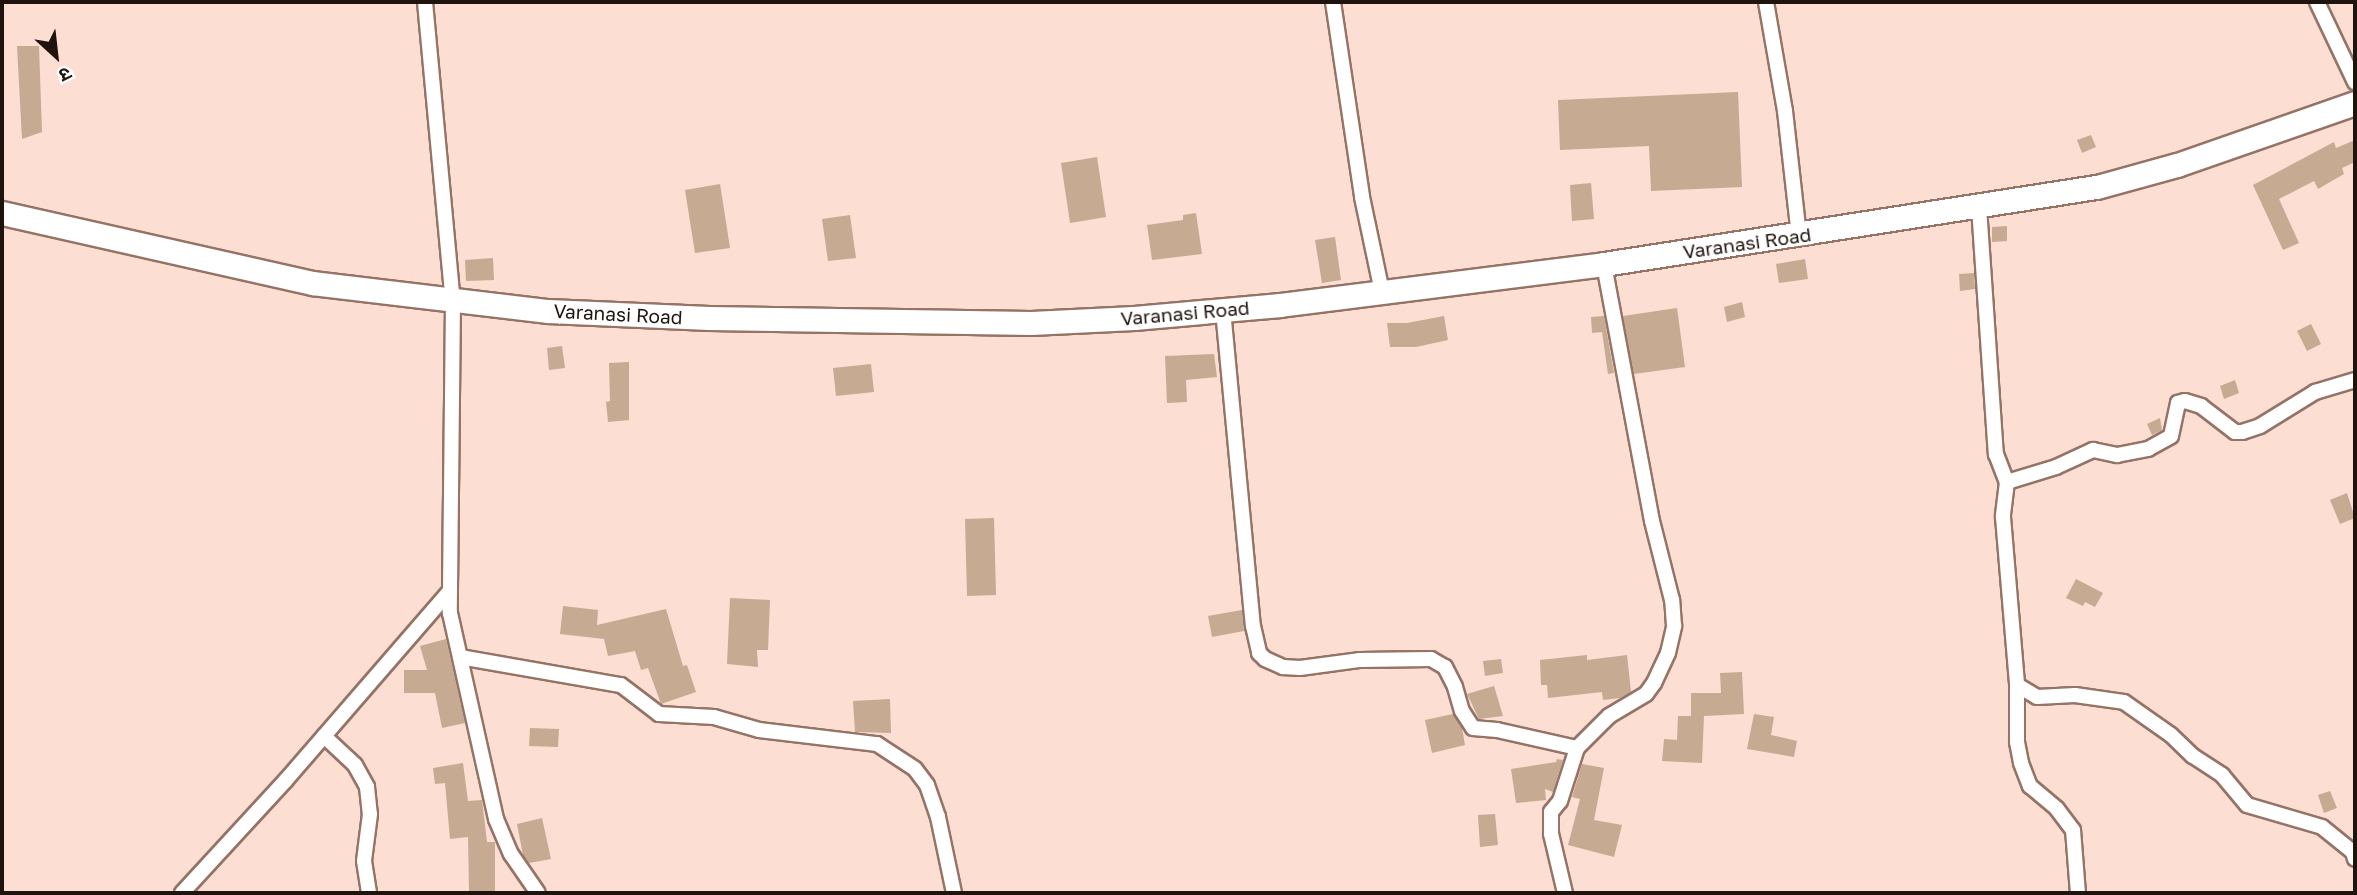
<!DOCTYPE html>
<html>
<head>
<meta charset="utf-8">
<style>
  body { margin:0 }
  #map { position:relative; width:2357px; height:895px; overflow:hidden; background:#fcded2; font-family:"Golos Text","Noto Sans Devanagari",sans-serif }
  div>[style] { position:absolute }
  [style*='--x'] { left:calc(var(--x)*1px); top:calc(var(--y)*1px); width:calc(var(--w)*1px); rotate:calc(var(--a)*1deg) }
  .building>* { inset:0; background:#c6aa92 }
  .roads { filter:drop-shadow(2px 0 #957366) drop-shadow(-2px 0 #957366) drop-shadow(0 2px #957366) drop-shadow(0 -2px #957366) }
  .minor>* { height:14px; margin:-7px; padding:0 7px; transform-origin:7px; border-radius:7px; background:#fff }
  .trunk>* { height:23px; margin:-11.5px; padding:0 11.5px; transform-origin:11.5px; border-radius:11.5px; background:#fff }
  span { translate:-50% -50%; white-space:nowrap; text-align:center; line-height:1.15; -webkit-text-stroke:6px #fff; paint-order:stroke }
  .street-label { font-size:19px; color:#1f130e }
  .frame { position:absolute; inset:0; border:4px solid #1f130e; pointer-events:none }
  .north { position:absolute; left:21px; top:21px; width:70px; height:70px; -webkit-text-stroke:5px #fff; paint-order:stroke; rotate:153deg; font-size:19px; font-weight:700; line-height:28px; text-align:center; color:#1f130e }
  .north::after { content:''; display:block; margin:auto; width:24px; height:32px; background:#1f130e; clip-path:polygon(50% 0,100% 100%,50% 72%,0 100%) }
</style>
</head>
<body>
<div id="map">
  <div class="building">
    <i style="clip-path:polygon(17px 46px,39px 46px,42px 132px,22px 139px)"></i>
    <i style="clip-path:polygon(1738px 92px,1742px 187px,1651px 191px,1649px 146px,1560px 150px,1558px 100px)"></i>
    <i style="clip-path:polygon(2091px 135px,2096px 147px,2082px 153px,2077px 140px)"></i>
    <i style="clip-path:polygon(2355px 140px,2355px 162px,2342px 168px,2344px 174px,2318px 189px,2314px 181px,2279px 199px,2299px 243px,2283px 250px,2253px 185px,2334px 142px,2336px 148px)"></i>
    <i style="clip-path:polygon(1097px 157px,1106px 217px,1070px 223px,1061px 163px)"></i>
    <i style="clip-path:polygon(1591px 183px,1594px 219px,1572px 221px,1570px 185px)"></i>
    <i style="clip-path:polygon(720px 184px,730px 248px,695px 253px,685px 190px)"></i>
    <i style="clip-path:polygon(1196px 213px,1202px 254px,1152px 260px,1147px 225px,1183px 220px,1183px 215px)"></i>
    <i style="clip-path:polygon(850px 215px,856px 258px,828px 261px,822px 219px)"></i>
    <i style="clip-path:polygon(2007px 226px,2007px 241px,1992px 242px,1992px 227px)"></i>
    <i style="clip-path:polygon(1335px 237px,1341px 280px,1322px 283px,1315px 240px)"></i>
    <i style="clip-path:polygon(493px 258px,494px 280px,466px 281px,465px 260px)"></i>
    <i style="clip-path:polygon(1805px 259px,1808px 279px,1779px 283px,1776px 264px)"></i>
    <i style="clip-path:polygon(1974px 273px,1975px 289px,1960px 291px,1959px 274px)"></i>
    <i style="clip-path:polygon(1742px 302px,1745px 317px,1727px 322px,1724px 307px)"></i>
    <i style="clip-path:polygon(1677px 308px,1685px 367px,1634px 374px,1623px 316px)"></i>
    <i style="clip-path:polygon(1444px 316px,1448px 340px,1416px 347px,1390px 347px,1387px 323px,1407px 323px)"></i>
    <i style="clip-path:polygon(1604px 316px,1614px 373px,1608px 374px,1602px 332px,1592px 333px,1591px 317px)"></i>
    <i style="clip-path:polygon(2311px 324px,2321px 344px,2307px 351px,2297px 331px)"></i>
    <i style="clip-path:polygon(562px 346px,565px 368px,549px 370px,547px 348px)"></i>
    <i style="clip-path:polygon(1214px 354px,1217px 377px,1186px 380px,1187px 402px,1167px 403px,1165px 356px)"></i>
    <i style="clip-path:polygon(629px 362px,629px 420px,608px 422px,606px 402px,610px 401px,609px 363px)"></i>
    <i style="clip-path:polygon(871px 364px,874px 392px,836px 396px,833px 368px)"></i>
    <i style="clip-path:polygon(2235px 380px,2239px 393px,2224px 399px,2220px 386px)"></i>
    <i style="clip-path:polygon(2160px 418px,2162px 430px,2152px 435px,2147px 424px)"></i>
    <i style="clip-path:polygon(2347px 493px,2355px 518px,2340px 524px,2330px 500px)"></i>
    <i style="clip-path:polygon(994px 518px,996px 595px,967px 596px,965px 519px)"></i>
    <i style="clip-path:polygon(2076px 579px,2103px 593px,2095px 607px,2085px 602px,2083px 606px,2066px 598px)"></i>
    <i style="clip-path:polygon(730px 598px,770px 600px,768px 650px,757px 650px,758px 667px,727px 664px)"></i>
    <i style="clip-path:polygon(563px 606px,598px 610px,597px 625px,666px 609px,683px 666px,687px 665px,696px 692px,661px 704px,648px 668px,641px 670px,635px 651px,608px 656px,604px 639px,560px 634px)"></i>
    <i style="clip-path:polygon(1242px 610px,1244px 631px,1212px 637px,1208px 616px)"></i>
    <i style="clip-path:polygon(446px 639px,465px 723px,442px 728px,435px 693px,404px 693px,404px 670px,427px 670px,420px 646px)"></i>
    <i style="clip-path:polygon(1587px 655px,1587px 660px,1627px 655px,1631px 692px,1620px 698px,1603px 700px,1602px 692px,1548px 698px,1547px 685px,1541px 685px,1540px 660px)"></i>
    <i style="clip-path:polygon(1501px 659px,1503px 673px,1485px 676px,1483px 661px)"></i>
    <i style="clip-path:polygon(1742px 672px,1744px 714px,1704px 716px,1702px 763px,1662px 761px,1664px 739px,1677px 740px,1678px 716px,1691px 716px,1691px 693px,1721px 693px,1720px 673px)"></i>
    <i style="clip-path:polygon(1494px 686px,1503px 716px,1479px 719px,1467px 694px)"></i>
    <i style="clip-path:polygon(890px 699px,891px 733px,855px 732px,853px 701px)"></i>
    <i style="clip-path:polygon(1453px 714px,1462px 728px,1465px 745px,1432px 753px,1425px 720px)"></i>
    <i style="clip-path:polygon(1754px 714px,1774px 717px,1771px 735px,1797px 741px,1794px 757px,1747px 749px)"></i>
    <i style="clip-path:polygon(530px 728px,559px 729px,558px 747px,529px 746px)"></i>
    <i style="clip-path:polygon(1557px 759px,1563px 760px,1553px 792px,1545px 789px,1546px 800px,1516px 803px,1511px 769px,1556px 762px)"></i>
    <i style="clip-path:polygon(463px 763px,468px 801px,482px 800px,487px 842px,495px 842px,495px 893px,469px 893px,468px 837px,450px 839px,445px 783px,435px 784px,433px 768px)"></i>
    <i style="clip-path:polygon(1582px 764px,1604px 768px,1594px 820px,1622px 825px,1614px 857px,1568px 845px,1580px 799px,1572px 797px)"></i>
    <i style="clip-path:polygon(2330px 791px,2337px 808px,2324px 813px,2318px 795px)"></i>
    <i style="clip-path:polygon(1495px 814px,1498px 845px,1480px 847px,1478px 815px)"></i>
    <i style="clip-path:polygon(542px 818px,551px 859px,529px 863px,523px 855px,517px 824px)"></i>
  </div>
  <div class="roads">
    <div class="minor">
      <i style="--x:425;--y:2;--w:301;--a:84.7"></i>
      <i style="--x:453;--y:302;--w:311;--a:90.6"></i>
      <i style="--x:450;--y:613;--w:211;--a:77.4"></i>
      <i style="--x:496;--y:819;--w:38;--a:67"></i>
      <i style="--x:511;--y:854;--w:47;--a:55.3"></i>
      <i style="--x:1333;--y:2;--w:197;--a:81.5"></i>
      <i style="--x:1362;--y:197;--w:97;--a:78.1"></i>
      <i style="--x:1766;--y:2;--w:111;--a:80.1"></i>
      <i style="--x:1785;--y:111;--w:126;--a:83.6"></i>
      <i style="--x:2317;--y:2;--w:89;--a:64.6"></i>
      <i style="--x:1979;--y:207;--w:248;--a:86.1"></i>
      <i style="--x:1996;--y:454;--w:30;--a:69"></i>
      <i style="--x:2007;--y:482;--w:35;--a:97"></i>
      <i style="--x:2003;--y:517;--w:169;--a:85.2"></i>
      <i style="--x:2017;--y:685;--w:57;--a:90"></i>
      <i style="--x:2017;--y:742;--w:21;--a:79"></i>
      <i style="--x:2021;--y:763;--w:25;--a:69"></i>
      <i style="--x:2030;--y:786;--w:35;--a:40"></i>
      <i style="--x:2057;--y:809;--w:26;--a:53"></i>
      <i style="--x:2073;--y:830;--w:63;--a:85.5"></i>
      <i style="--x:1223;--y:310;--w:317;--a:84.6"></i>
      <i style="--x:1253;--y:626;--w:28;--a:77"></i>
      <i style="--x:1259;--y:653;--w:8;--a:45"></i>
      <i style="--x:1265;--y:659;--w:20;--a:24"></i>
      <i style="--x:1283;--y:667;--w:17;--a:3"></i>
      <i style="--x:1300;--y:668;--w:61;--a:-7.6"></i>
      <i style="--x:1360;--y:660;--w:71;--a:-0.8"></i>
      <i style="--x:1431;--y:659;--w:16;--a:30"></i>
      <i style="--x:1445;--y:667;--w:22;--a:63"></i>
      <i style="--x:1455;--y:687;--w:25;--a:74"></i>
      <i style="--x:1462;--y:711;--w:20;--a:57"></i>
      <i style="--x:1473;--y:728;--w:24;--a:5"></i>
      <i style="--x:1497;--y:730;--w:82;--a:12.7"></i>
      <i style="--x:1577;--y:748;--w:45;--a:-45"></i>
      <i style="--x:1609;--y:716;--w:43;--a:-30.7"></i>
      <i style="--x:1646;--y:694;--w:14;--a:-54"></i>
      <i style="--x:1654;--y:683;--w:33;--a:-65"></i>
      <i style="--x:1668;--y:653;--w:28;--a:-77"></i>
      <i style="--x:1674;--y:626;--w:26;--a:-94"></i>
      <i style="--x:1672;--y:600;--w:81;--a:-104.2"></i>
      <i style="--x:1652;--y:521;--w:261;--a:-100.6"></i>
      <i style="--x:2007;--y:482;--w:51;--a:-17"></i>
      <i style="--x:2056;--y:467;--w:41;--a:-24.7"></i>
      <i style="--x:2093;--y:450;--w:25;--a:12"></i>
      <i style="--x:2117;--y:455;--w:32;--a:-11"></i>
      <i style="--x:2148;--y:449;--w:26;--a:-29"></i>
      <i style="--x:2171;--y:436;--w:34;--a:-78"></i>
      <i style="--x:2178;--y:403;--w:7;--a:-16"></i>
      <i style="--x:2185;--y:401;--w:17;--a:17"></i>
      <i style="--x:2201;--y:406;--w:43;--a:37.4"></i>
      <i style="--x:2235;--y:432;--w:7;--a:0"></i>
      <i style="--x:2242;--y:432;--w:19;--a:-18"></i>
      <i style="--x:2260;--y:426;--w:65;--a:-31.7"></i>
      <i style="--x:2315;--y:392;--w:42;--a:-16.7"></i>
      <i style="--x:460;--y:657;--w:163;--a:9.9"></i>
      <i style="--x:621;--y:685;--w:48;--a:37.3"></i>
      <i style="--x:659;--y:714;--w:55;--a:3.1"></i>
      <i style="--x:714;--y:717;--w:47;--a:16.1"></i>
      <i style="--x:759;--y:730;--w:119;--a:6.8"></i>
      <i style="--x:877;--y:744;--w:45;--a:33.3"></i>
      <i style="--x:915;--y:769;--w:20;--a:53"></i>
      <i style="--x:927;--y:785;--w:34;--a:71"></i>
      <i style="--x:938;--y:817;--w:78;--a:78.1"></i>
      <i style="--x:2017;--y:685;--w:23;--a:31"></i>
      <i style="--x:2037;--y:697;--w:38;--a:-3"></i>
      <i style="--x:2075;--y:695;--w:49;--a:8.1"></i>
      <i style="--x:2124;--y:702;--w:57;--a:35.1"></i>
      <i style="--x:2171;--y:735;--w:30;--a:44"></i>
      <i style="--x:2193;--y:756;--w:35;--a:33"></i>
      <i style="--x:2222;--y:775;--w:39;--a:50"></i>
      <i style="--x:2247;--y:805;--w:78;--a:16.3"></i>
      <i style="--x:2322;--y:827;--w:40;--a:39"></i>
      <i style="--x:2353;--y:852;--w:7;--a:74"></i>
      <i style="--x:324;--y:736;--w:42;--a:43.1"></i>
      <i style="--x:355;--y:765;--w:25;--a:61"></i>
      <i style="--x:367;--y:787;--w:27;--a:84"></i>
      <i style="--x:370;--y:814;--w:47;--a:97.3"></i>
      <i style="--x:364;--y:861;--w:32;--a:81"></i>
      <i style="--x:182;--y:893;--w:154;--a:-47.4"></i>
      <i style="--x:286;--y:780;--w:249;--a:-49.1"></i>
      <i style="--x:1565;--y:893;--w:61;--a:-103.3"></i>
      <i style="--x:1551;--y:834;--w:22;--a:-90"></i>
      <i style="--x:1551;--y:812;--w:14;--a:-51"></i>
      <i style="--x:1560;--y:801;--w:56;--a:-72.2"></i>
    </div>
    <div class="trunk">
      <i style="--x:2;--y:213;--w:318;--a:12.7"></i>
      <i style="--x:312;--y:283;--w:238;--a:6.8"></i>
      <i style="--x:548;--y:311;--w:161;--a:2.5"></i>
      <i style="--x:709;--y:318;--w:322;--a:0.9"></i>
      <i style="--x:1031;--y:323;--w:103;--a:-2.8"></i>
      <i style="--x:1134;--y:318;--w:147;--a:-5.1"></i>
      <i style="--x:1280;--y:305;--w:327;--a:-7.2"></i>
      <i style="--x:1604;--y:264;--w:499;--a:-8.9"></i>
      <i style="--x:2097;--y:187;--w:83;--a:-15.4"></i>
      <i style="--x:2177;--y:165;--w:188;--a:-19.2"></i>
    </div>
  </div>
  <div class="street-label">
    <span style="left:1747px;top:243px;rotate:-8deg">Varanasi Road</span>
    <span style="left:1185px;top:313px;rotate:-5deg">Varanasi Road</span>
    <span style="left:618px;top:314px;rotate:3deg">Varanasi Road</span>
  </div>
  <div class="frame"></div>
  <div class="north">उ</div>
</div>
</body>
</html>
